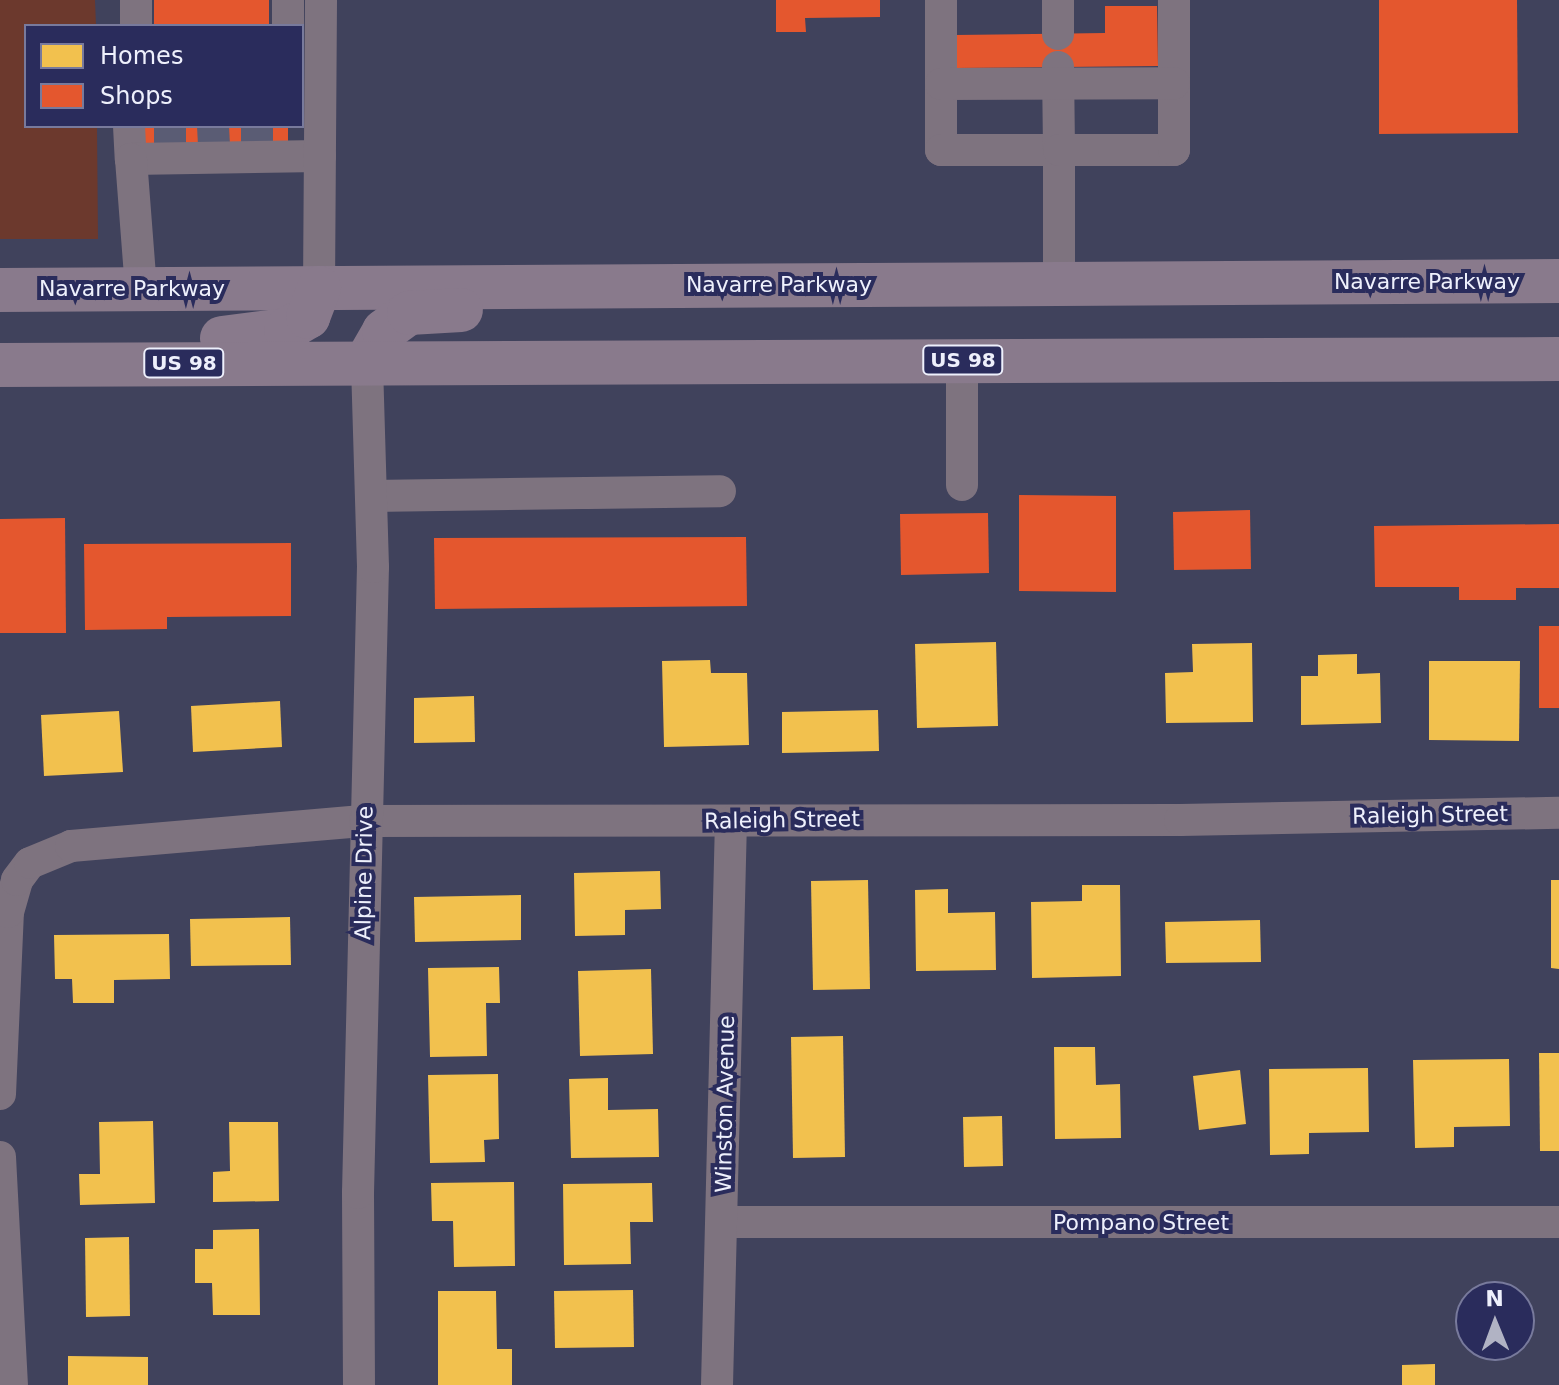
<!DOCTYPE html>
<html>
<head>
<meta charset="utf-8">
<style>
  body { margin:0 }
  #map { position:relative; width:1559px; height:1385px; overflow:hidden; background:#40425c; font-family:"DejaVu Sans",sans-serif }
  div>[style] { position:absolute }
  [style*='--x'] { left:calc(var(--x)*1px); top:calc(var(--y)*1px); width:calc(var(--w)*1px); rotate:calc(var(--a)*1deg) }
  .green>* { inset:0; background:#6c392d }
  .homes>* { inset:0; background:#f2c14e }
  .shops>* { inset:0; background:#e4572e }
  .minor-tunnel>* { height:32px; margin-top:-16px; transform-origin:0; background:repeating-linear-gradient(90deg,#5a5c74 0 32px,transparent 0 48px) }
  .minor>* { height:32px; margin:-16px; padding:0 16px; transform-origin:16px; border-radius:16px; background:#7e737f }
  .highway>* { height:44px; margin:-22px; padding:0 22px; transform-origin:22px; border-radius:22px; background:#897a8c }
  span { translate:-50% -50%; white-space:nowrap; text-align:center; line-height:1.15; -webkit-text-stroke:8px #2a2c5c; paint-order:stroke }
  .shield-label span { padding:2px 6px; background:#2a2c5c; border:2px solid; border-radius:6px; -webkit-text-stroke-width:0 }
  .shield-label { font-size:20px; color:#eef0fc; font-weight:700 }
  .street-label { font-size:22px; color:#eef0fc }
  .legend { position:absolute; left:24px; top:24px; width:280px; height:104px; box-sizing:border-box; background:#2a2c5c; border:2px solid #787a9c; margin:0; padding:10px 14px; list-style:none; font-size:24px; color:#eef0fc }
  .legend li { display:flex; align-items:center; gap:16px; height:40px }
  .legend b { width:40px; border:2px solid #787a9c }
  .north { position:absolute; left:1455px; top:1281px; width:80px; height:80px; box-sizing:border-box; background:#2a2c5c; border:2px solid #787a9c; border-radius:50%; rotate:359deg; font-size:22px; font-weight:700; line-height:32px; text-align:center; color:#eef0fc }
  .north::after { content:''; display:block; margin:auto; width:28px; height:36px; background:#b1b3c4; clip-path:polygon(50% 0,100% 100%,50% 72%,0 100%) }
</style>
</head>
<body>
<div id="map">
  <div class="green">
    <i style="clip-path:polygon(0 0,95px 0,96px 26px,26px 26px,26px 126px,97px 126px,98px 239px,0 239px)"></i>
  </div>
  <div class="homes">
    <i style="clip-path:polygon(996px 642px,998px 726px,917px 728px,915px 644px)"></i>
    <i style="clip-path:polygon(1252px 643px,1253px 722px,1166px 723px,1165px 673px,1193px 672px,1192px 644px)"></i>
    <i style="clip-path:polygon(1357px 654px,1357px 674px,1380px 673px,1381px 723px,1301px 725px,1301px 676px,1318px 676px,1318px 655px)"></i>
    <i style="clip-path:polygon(710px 660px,711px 673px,747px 673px,749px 745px,664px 747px,662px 661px)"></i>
    <i style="clip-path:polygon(1429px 661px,1520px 661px,1519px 741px,1429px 740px)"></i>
    <i style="clip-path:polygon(474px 696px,475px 742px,414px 743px,414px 698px)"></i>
    <i style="clip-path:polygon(280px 701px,282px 747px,193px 752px,191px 706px)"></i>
    <i style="clip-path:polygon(878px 710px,879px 751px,782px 753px,782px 712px)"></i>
    <i style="clip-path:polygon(119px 711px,123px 772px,44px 776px,41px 715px)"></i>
    <i style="clip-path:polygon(660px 871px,661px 909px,625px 910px,625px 935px,575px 936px,574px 873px)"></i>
    <i style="clip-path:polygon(868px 880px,870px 989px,813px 990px,811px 881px)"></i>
    <i style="clip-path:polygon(1551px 880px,1559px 880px,1559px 969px,1551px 968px)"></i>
    <i style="clip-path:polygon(1082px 885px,1120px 885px,1121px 976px,1032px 978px,1031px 902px,1082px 901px)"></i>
    <i style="clip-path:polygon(948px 889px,948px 913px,995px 912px,996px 970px,916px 971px,915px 890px)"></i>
    <i style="clip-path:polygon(521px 895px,521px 940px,415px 942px,414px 897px)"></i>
    <i style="clip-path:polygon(290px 917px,291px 965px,191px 966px,190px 919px)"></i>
    <i style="clip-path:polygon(1260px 920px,1261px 962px,1166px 963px,1165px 922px)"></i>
    <i style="clip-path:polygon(169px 934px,170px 979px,114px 980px,114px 1003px,73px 1003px,72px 979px,55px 979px,54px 935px)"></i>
    <i style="clip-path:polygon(499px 967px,500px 1003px,486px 1003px,487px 1056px,430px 1057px,428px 968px)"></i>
    <i style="clip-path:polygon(651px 969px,653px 1054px,580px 1056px,578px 971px)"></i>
    <i style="clip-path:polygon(843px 1036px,845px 1157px,793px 1158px,791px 1037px)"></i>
    <i style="clip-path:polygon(1054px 1047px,1095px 1047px,1096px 1085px,1120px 1084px,1121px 1138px,1055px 1139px)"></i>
    <i style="clip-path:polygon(1539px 1053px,1559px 1053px,1559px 1151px,1540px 1151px)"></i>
    <i style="clip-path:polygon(1509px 1059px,1510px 1126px,1454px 1127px,1454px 1147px,1415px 1148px,1413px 1060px)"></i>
    <i style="clip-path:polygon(1368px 1068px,1369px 1132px,1309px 1133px,1309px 1154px,1270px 1155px,1269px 1069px)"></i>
    <i style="clip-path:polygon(1240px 1070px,1246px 1124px,1199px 1130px,1193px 1076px)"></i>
    <i style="clip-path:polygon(498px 1074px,499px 1139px,484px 1140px,485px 1162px,430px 1163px,428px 1075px)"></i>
    <i style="clip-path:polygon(608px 1078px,608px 1110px,658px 1109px,659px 1157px,571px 1158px,569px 1079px)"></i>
    <i style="clip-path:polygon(1002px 1116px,1003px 1166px,964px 1167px,963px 1117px)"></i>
    <i style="clip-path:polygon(153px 1121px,155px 1203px,80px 1205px,79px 1174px,100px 1174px,99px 1122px)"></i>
    <i style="clip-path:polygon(229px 1122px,278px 1122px,279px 1201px,213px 1202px,213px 1172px,230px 1171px)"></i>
    <i style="clip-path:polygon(514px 1182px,515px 1266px,454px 1267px,453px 1221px,432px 1221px,431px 1183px)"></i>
    <i style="clip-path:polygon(652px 1183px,653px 1222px,630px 1222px,631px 1264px,564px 1265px,563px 1184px)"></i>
    <i style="clip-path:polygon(259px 1229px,260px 1315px,213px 1315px,212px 1283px,195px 1283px,195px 1249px,213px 1249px,213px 1230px)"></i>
    <i style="clip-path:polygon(129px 1237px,130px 1316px,86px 1317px,85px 1238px)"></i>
    <i style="clip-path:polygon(633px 1290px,634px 1347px,555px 1348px,554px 1291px)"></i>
    <i style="clip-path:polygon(438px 1291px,496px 1291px,497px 1349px,512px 1349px,512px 1385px,438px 1385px)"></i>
    <i style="clip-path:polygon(68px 1356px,148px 1357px,148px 1385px,68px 1385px)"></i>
    <i style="clip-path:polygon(1435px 1364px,1435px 1385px,1402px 1385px,1402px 1365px)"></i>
  </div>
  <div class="shops">
    <i style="clip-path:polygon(154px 0,269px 0,269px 26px,154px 26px)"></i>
    <i style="clip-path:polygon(776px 0,880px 0,880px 17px,805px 18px,806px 32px,776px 32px)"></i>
    <i style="clip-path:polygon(1379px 0,1517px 0,1518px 133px,1379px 134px)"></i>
    <i style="clip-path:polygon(1105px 6px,1157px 6px,1158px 66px,956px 68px,955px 35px,1105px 33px)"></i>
    <i style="clip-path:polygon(133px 126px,288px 126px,288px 144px,133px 144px)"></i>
    <i style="clip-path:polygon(1019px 495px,1116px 496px,1116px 592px,1019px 591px)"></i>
    <i style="clip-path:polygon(1250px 510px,1251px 569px,1174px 570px,1173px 512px)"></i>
    <i style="clip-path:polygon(988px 513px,989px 573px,901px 575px,900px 514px)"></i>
    <i style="clip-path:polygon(65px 518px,66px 633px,0 633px,0 519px)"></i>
    <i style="clip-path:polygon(1559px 524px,1559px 588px,1516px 588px,1516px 600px,1459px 600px,1459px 587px,1375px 587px,1374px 526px)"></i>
    <i style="clip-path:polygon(746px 537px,747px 606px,435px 609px,434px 538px)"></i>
    <i style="clip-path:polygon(291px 543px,291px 616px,167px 617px,167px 629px,85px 630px,84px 544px)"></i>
    <i style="clip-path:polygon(1539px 626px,1559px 626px,1559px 708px,1539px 708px)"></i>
  </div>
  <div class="minor-tunnel">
    <i style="--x:213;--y:126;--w:18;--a:87"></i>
    <i style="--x:170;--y:143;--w:17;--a:-90"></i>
    <i style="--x:257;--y:144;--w:18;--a:-90"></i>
  </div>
  <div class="minor">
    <i style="--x:288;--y:0;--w:26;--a:90"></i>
    <i style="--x:941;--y:0;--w:150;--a:90"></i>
    <i style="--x:941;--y:150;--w:118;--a:0"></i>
    <i style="--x:1059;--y:150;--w:135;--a:90"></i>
    <i style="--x:1058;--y:0;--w:34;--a:90"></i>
    <i style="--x:136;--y:26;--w:26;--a:-90"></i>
    <i style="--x:1058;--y:67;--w:83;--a:89.3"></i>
    <i style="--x:1059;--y:150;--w:115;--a:0"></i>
    <i style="--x:1174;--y:150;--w:150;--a:-90"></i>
    <i style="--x:941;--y:84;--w:233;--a:-0.2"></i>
    <i style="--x:129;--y:126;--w:33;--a:87"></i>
    <i style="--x:131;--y:159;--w:189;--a:-0.9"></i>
    <i style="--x:131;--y:159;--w:130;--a:85.6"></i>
    <i style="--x:319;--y:288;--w:288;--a:-89.6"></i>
    <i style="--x:962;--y:485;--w:125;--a:-90"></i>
    <i style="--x:371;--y:496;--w:349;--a:-0.8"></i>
    <i style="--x:0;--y:1094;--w:182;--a:-87.5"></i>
    <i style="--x:8;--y:912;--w:33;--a:-74"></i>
    <i style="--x:17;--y:880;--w:21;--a:-53"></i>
    <i style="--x:30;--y:863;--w:44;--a:-22.5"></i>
    <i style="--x:71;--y:846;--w:295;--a:-4.9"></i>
    <i style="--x:365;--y:821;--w:815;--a:-0.07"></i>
    <i style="--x:1180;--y:820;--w:379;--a:-1.1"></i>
    <i style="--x:0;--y:1157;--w:228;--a:87"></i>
    <i style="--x:723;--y:1222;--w:836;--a:0"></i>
    <i style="--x:359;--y:1385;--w:192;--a:-90.3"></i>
    <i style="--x:358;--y:1193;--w:626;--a:-88.63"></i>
    <i style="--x:373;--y:567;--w:206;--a:-91.7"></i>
    <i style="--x:717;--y:1385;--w:563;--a:-88.58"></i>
  </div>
  <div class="highway">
    <i style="--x:0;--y:290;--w:1559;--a:-0.33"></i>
    <i style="--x:222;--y:338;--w:64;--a:-7.1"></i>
    <i style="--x:286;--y:330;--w:26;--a:-31"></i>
    <i style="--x:308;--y:317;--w:31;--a:-69"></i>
    <i style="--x:367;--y:361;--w:34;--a:-60"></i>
    <i style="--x:384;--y:331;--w:31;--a:-36"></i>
    <i style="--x:409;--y:313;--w:52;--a:-3.3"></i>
    <i style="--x:0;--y:365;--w:1559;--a:-0.22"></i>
  </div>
  <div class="shield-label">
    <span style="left:963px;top:360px">US 98</span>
    <span style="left:184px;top:363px">US 98</span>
  </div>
  <div class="street-label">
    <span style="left:1427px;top:282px">Navarre Parkway</span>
    <span style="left:779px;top:285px">Navarre Parkway</span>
    <span style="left:132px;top:289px">Navarre Parkway</span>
    <span style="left:1430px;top:815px;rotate:-1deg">Raleigh Street</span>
    <span style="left:782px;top:820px;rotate:-1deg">Raleigh Street</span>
    <span style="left:364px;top:873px;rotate:-89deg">Alpine Drive</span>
    <span style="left:725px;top:1104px;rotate:-89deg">Winston Avenue</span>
    <span style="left:1141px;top:1223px">Pompano Street</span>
  </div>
  <ul class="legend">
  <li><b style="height:22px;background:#f2c14e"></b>Homes</li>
  <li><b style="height:22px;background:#e4572e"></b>Shops</li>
  </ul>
  <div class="north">N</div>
</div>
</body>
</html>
